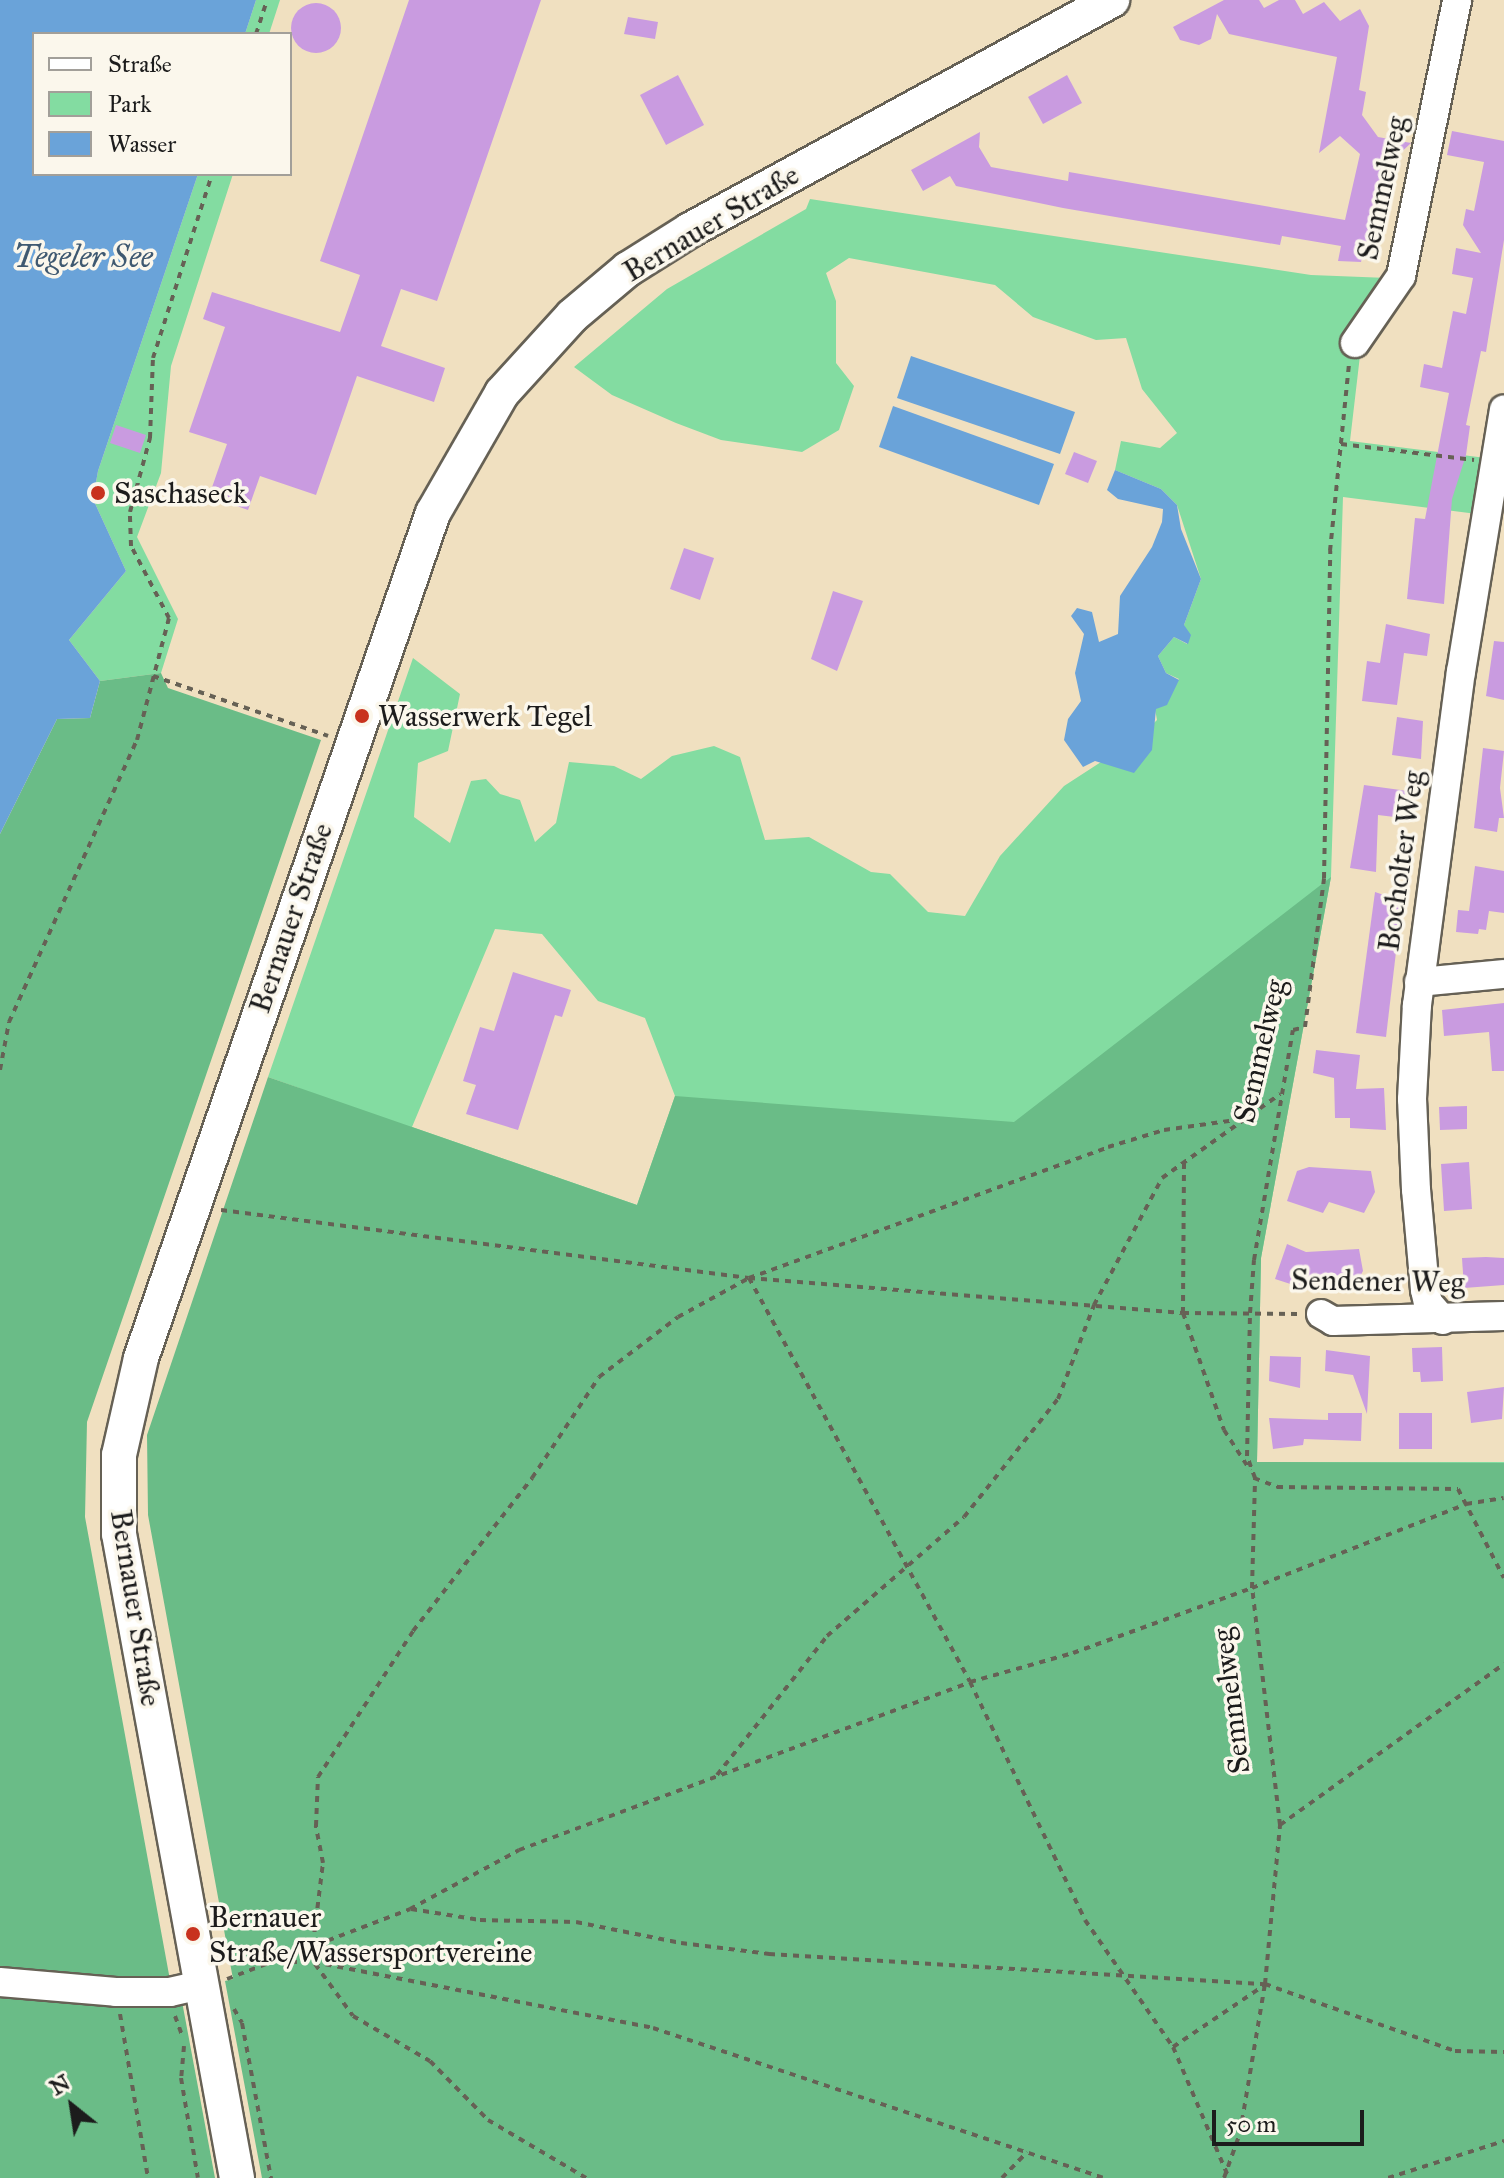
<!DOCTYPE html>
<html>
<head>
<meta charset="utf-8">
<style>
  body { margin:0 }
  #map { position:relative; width:1504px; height:2178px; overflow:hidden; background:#f0e0c0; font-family:"IM FELL Great Primer",serif }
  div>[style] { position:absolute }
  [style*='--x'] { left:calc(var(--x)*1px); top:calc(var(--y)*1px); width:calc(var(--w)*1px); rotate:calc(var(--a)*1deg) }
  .green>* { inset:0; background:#83dca1 }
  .forest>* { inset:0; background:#6abc87 }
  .water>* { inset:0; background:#6aa3d9 }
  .building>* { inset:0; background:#c99be0 }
  .round { border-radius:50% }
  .path>* { height:4px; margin-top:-2px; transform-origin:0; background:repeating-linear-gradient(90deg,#666155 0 6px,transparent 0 12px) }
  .roads { filter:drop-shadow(2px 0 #666155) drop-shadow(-2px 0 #666155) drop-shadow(0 2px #666155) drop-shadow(0 -2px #666155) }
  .minor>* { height:28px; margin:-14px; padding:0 14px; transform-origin:14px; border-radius:14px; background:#fff }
  .major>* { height:34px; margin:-17px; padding:0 17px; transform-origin:17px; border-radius:17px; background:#fff }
  .dots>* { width:22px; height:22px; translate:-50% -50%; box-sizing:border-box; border:4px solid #fbf7ec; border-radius:50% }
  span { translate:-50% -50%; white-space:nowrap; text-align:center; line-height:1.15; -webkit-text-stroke:7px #fbf7ec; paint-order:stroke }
  .street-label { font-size:30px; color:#1c1c1c }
  .poi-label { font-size:30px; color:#1c1c1c }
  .left { translate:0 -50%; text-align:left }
  .water-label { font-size:32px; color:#3f5971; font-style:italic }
  .legend { position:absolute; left:32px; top:32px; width:260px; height:144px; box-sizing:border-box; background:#fbf7ec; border:2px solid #a29f99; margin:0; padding:10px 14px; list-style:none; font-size:24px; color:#1c1c1c }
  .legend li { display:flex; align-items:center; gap:16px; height:40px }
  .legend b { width:40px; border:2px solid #a29f99 }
  .north { position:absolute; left:32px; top:2066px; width:80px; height:80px; -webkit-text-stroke:6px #fbf7ec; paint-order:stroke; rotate:330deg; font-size:22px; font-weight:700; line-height:32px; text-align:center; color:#1c1c1c }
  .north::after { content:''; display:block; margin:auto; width:28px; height:36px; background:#1c1c1c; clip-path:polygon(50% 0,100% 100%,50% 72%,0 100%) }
  .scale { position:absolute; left:1212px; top:2110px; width:152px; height:36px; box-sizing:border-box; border:4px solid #1c1c1c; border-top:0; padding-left:10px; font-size:24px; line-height:28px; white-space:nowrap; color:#1c1c1c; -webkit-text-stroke:6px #fbf7ec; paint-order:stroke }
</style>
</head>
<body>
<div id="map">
  <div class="green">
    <i style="clip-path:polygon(256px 0,280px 0,269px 34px,245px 34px)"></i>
    <i style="clip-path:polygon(198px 174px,233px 174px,171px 366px,161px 473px,137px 537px,178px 619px,161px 673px,100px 681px,69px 640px,126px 571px,93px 499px,98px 471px)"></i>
    <i style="clip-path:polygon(evenodd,810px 199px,1311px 275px,1388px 278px,1361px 347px,1350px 441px,1486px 458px,1477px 514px,1343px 497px,1331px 877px,1261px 1258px,1257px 1462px,1504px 1462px,1504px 1847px,299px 1088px,268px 1077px,413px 658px,460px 694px,448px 751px,418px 763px,414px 817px,450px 843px,471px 781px,486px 779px,500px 794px,520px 800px,535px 842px,556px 823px,569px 762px,614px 766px,641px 779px,672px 756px,714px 746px,740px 757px,765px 840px,809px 837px,871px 872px,890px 874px,928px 912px,965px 916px,1000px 856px,1064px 786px,1101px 762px,1111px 765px,1157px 720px,1155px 709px,1179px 679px,1166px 673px,1158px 656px,1174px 637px,1187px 644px,1184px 625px,1201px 579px,1177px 505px,1161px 489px,1115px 470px,1121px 441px,1160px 448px,1177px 433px,1142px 389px,1126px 338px,1096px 340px,1033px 317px,995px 285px,849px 258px,826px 273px,836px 301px,836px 363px,854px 386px,839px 430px,802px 452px,721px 440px,676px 423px,612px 395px,574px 367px,667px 289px,806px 209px,810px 199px,495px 929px,542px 934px,598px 1001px,645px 1018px,675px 1096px,637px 1205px,412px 1127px,495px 929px)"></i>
  </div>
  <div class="forest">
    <i style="clip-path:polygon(161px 673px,168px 688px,321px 740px,87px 1422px,85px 1517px,170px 1980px,178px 1980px,215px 2178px,0 2178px,0 834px,57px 719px,90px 718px,100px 681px)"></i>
    <i style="clip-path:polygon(1331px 877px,1261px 1258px,1257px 1462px,1504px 1463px,1504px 2178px,262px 2178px,225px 1981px,233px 1979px,148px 1515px,147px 1435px,268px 1077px,637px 1205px,675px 1096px,1014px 1122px)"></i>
  </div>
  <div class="water">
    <i style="clip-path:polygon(0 0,256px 0,245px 34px,34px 34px,34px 174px,198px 174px,98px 471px,93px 499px,126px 571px,69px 640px,100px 681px,90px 718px,57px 719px,0 834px)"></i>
    <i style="clip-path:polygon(911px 356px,1075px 412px,1060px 454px,897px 398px)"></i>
    <i style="clip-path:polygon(893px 406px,1054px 464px,1039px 505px,879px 447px)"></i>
    <i style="clip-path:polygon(1115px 470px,1161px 489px,1177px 505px,1181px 529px,1201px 579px,1184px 625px,1191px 635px,1188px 644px,1174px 637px,1158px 656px,1166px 673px,1179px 680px,1167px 705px,1156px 709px,1152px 750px,1134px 773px,1095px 761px,1083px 767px,1064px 740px,1068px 719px,1081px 701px,1075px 673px,1084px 634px,1071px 616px,1077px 608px,1092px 612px,1099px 642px,1118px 634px,1120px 596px,1152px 547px,1162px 522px,1163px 509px,1118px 499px,1107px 490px)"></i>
  </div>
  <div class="building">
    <i style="clip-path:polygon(409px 0,541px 0,437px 301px,401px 289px,381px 346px,445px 368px,434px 402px,357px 376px,316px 495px,260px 476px,248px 510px,209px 496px,227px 444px,189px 432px,225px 327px,203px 319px,212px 292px,340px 332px,360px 275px,320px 261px)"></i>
    <i style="clip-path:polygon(1224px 0,1259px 0,1264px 8px,1279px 0,1295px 0,1303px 14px,1324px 2px,1340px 21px,1360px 9px,1369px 26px,1359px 90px,1366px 92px,1362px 115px,1378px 137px,1411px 143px,1394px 159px,1388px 195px,1382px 210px,1376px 209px,1361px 262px,1338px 261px,1341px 246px,1282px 236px,1280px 245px,1063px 208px,956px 186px,950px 176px,923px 191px,911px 170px,980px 132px,979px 147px,991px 167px,1068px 181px,1069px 172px,1345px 220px,1360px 154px,1340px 136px,1319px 153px,1337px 57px,1229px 34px,1217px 14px,1211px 39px,1199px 45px,1180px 40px,1173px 27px)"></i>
    <i class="round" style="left:291px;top:3px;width:50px;height:50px"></i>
    <i style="clip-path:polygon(628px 17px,658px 22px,655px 39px,624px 34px)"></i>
    <i style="clip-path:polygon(678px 75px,704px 125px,666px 145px,640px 95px)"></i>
    <i style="clip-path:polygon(1067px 75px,1082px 103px,1043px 124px,1028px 97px)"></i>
    <i style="clip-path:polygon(1452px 131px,1504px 141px,1504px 240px,1486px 352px,1481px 351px,1466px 425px,1470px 426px,1466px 455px,1452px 499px,1444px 604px,1407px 599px,1415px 518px,1425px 519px,1449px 393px,1420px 387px,1424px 364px,1442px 368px,1453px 311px,1466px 314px,1473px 278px,1452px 274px,1456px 248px,1481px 253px,1463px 225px,1466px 209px,1474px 211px,1484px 162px,1447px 155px)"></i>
    <i style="clip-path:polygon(116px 425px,146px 435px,140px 453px,110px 443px)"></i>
    <i style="clip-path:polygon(1074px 452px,1097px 461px,1088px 483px,1065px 474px)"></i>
    <i style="clip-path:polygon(684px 548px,714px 558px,700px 600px,670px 589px)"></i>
    <i style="clip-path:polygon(833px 591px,863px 601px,837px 671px,811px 659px)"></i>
    <i style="clip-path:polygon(1386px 624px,1430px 634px,1427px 656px,1404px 653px,1397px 705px,1362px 701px,1367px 661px,1380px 663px)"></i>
    <i style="clip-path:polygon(1494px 641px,1504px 642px,1504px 700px,1486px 696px)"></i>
    <i style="clip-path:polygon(1397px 717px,1423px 721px,1421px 759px,1392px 755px)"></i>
    <i style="clip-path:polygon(1483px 748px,1504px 751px,1500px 788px,1504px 818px,1499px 818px,1497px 832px,1474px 828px)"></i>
    <i style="clip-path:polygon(1364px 785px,1415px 792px,1411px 819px,1378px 815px,1376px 872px,1350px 868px)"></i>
    <i style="clip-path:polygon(1475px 866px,1504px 871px,1504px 913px,1489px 911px,1486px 930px,1479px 929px,1478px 934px,1456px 932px,1458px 910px,1469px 911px)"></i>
    <i style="clip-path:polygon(1375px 892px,1402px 901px,1386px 1037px,1356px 1033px)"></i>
    <i style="clip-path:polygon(513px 972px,571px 990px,562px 1017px,555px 1015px,518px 1130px,466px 1114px,476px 1085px,463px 1081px,480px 1027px,494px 1031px)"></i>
    <i style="clip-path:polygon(1504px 1003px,1504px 1071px,1492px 1071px,1489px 1032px,1444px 1036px,1442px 1010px)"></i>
    <i style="clip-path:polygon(1316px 1050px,1360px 1055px,1356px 1089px,1384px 1088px,1386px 1130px,1350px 1128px,1350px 1118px,1335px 1118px,1334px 1078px,1313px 1073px)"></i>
    <i style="clip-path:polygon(1467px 1106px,1467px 1129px,1440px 1130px,1439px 1107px)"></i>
    <i style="clip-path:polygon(1469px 1162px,1472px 1209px,1444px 1211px,1441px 1164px)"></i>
    <i style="clip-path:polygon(1309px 1167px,1371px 1171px,1375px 1192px,1364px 1213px,1329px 1202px,1323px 1213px,1287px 1201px,1297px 1171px)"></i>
    <i style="clip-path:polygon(1287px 1244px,1306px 1252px,1359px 1249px,1363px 1271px,1352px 1291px,1317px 1280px,1312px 1291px,1275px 1279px)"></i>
    <i style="clip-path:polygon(1486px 1257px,1504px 1258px,1504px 1285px,1464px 1288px,1462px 1258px)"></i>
    <i style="clip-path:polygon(1442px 1347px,1443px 1381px,1421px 1382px,1420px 1372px,1413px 1372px,1412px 1348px)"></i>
    <i style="clip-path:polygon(1326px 1350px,1370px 1356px,1367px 1414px,1353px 1375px,1325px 1371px)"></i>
    <i style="clip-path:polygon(1270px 1356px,1301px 1357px,1300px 1388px,1269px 1381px)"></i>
    <i style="clip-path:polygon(1504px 1387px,1502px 1419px,1471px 1423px,1467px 1392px)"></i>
    <i style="clip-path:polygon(1328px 1413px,1362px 1413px,1361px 1441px,1304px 1439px,1303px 1445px,1273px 1449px,1269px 1418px,1328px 1420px)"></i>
    <i style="clip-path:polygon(1399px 1413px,1432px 1413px,1432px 1449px,1399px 1449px)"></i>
  </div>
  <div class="path">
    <i style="--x:256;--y:34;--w:36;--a:-72"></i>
    <i style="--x:1341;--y:444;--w:134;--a:6.9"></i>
    <i style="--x:153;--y:676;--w:185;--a:18.9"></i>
    <i style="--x:0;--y:1070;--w:49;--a:-79.4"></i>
    <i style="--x:9;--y:1022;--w:310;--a:-65.6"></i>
    <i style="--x:137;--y:740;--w:126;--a:-75.3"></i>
    <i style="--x:169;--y:618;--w:81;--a:-117.8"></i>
    <i style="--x:131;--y:546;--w:34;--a:-92"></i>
    <i style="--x:130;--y:512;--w:77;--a:-74.9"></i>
    <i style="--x:150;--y:438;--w:80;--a:-87.9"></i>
    <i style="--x:153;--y:358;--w:193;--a:-72.2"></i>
    <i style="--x:1184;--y:1163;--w:150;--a:90.4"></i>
    <i style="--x:1183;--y:1313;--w:124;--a:70.7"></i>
    <i style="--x:1224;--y:1430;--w:48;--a:57"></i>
    <i style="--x:221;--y:1210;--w:532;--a:7.34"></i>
    <i style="--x:749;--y:1278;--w:435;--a:4.6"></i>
    <i style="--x:1183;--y:1313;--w:115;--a:0.5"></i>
    <i style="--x:749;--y:1278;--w:460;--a:61.3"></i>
    <i style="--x:970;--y:1682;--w:264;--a:64.2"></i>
    <i style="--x:1085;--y:1920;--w:155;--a:55.3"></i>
    <i style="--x:1173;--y:2047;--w:142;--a:66.9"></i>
    <i style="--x:1254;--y:1478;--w:25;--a:21"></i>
    <i style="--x:1277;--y:1487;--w:181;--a:0.6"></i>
    <i style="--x:1458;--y:1489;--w:100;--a:62.7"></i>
    <i style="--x:717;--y:1775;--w:177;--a:-51.6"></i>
    <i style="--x:827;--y:1636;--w:181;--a:-41"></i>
    <i style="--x:964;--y:1517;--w:151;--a:-51.5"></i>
    <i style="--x:1058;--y:1399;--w:101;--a:-69"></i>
    <i style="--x:1094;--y:1305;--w:144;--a:-61.8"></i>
    <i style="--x:1162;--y:1178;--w:145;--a:-35.4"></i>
    <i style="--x:1280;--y:1825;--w:276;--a:-35.7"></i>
    <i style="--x:411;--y:1909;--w:70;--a:9.1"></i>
    <i style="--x:480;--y:1920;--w:96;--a:1.2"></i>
    <i style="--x:576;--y:1922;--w:107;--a:11.3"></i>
    <i style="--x:681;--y:1943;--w:89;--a:7.1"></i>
    <i style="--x:769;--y:1954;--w:497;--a:3.5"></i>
    <i style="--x:1265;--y:1984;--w:201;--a:19.4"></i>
    <i style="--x:1455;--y:2051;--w:49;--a:1.2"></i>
    <i style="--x:313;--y:1944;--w:82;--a:-83"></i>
    <i style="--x:323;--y:1863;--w:38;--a:-101"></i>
    <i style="--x:316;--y:1826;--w:49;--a:-87.7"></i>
    <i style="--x:318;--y:1777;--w:174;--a:-56.9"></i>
    <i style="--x:413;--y:1631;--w:194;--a:-52.1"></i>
    <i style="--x:532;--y:1478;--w:121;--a:-56.4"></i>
    <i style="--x:599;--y:1377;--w:99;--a:-37.2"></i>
    <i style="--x:678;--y:1317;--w:81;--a:-28.8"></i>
    <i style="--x:749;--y:1278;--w:382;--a:-20"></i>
    <i style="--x:1108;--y:1147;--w:59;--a:-16.9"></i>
    <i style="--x:1164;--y:1130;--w:87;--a:-7.9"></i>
    <i style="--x:279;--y:1962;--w:35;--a:0"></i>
    <i style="--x:314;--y:1962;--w:345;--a:11"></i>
    <i style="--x:653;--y:2028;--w:474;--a:18.4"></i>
    <i style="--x:315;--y:1964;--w:64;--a:53.8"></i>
    <i style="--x:353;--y:2016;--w:89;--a:30.3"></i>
    <i style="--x:430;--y:2061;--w:83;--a:45.5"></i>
    <i style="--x:488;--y:2120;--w:114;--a:30.6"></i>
    <i style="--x:227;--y:1979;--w:196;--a:-20.9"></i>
    <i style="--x:410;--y:1909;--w:124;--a:-28.4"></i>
    <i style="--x:519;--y:1850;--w:481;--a:-20.4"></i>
    <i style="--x:970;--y:1682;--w:107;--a:-15.7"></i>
    <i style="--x:1073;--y:1653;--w:190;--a:-20"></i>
    <i style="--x:1252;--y:1588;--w:230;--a:-21.4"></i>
    <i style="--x:1466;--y:1504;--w:38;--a:-9"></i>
    <i style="--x:234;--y:2009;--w:16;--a:60"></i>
    <i style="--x:242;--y:2023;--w:158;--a:79.4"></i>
    <i style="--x:120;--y:2014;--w:166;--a:80.3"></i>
    <i style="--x:175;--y:2016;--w:23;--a:70"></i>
    <i style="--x:184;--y:2046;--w:32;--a:95"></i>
    <i style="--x:181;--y:2078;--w:101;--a:80.4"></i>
    <i style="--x:1173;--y:2047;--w:109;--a:-34.1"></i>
    <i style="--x:1002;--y:2178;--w:36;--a:-46"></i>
    <i style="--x:1224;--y:2178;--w:48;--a:-70.4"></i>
    <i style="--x:1240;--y:2133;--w:151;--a:-80.5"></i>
    <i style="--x:1265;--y:1984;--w:160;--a:-84.6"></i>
    <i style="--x:1280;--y:1825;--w:239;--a:-96.7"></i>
    <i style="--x:1252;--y:1588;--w:110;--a:-88.4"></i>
    <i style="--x:1255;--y:1478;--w:23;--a:-110"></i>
    <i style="--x:1247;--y:1456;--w:143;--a:-88.8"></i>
    <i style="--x:1250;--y:1313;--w:53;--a:-85.7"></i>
    <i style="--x:1254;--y:1260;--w:233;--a:-80.4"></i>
    <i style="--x:1293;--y:1030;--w:12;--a:-14"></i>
    <i style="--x:1305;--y:1027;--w:150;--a:-82.7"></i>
    <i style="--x:1324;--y:878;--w:327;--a:-88.9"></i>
    <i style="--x:1330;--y:551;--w:188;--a:-84.2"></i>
    <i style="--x:1388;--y:2178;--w:122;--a:-17.7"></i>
  </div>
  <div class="roads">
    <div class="minor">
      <i style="--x:1355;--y:343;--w:81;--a:-55.5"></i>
      <i style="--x:1401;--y:276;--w:282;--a:-78.5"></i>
      <i style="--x:1419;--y:982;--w:85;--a:-5.4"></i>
      <i style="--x:1321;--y:1314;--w:14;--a:30"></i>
      <i style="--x:1333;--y:1321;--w:171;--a:-1.7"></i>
      <i style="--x:1443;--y:1320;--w:23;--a:-131"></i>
      <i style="--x:1428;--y:1303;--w:13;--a:-103"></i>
      <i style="--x:1425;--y:1290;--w:100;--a:-95.1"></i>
      <i style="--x:1416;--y:1190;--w:91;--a:-92.5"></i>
      <i style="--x:1412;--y:1099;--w:94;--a:-87"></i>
      <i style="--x:1417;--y:1005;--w:336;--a:-82.5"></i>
      <i style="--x:1461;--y:672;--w:266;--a:-80.7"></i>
      <i style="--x:0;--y:1982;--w:116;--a:4.9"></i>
      <i style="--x:116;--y:1992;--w:54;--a:0"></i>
      <i style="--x:170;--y:1992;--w:32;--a:-13"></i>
    </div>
    <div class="major">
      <i style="--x:237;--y:2178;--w:655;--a:-100.38"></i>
      <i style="--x:119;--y:1534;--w:79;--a:-90"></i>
      <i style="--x:119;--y:1455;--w:99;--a:-77.2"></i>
      <i style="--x:141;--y:1358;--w:894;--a:-70.94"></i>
      <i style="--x:433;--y:513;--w:138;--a:-60.1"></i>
      <i style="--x:502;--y:393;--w:104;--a:-47.7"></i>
      <i style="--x:572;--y:316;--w:73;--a:-40"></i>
      <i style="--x:628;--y:269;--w:73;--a:-32.2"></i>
      <i style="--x:690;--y:230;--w:481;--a:-28.6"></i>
    </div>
  </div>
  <div class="dots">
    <i style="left:98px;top:493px;background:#c8321e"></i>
    <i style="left:362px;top:716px;background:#c8321e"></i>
    <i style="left:193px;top:1934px;background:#c8321e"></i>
  </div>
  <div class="street-label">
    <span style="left:1382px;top:188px;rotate:-78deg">Semmelweg</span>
    <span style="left:711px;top:223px;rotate:-31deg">Bernauer Straße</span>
    <span style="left:1401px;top:861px;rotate:-82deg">Bocholter Weg</span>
    <span style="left:291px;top:918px;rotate:-71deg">Bernauer Straße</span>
    <span style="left:1260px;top:1051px;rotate:-77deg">Semmelweg</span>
    <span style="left:1378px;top:1281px;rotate:1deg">Sendener Weg</span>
    <span style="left:136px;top:1608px;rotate:81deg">Bernauer Straße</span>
    <span style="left:1231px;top:1701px;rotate:-97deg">Semmelweg</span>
  </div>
  <div class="poi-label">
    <span class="left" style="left:114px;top:493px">Saschaseck</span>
    <span class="left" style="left:378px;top:716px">Wasserwerk Tegel</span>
    <span class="left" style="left:209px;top:1934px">Bernauer<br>Straße/Wassersportvereine</span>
  </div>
  <div class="water-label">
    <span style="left:83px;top:257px">Tegeler See</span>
  </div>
  <ul class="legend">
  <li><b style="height:10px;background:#fff"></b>Straße</li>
  <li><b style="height:22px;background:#83dca1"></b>Park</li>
  <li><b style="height:22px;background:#6aa3d9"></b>Wasser</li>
  </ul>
  <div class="north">N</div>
  <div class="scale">50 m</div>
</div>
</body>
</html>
